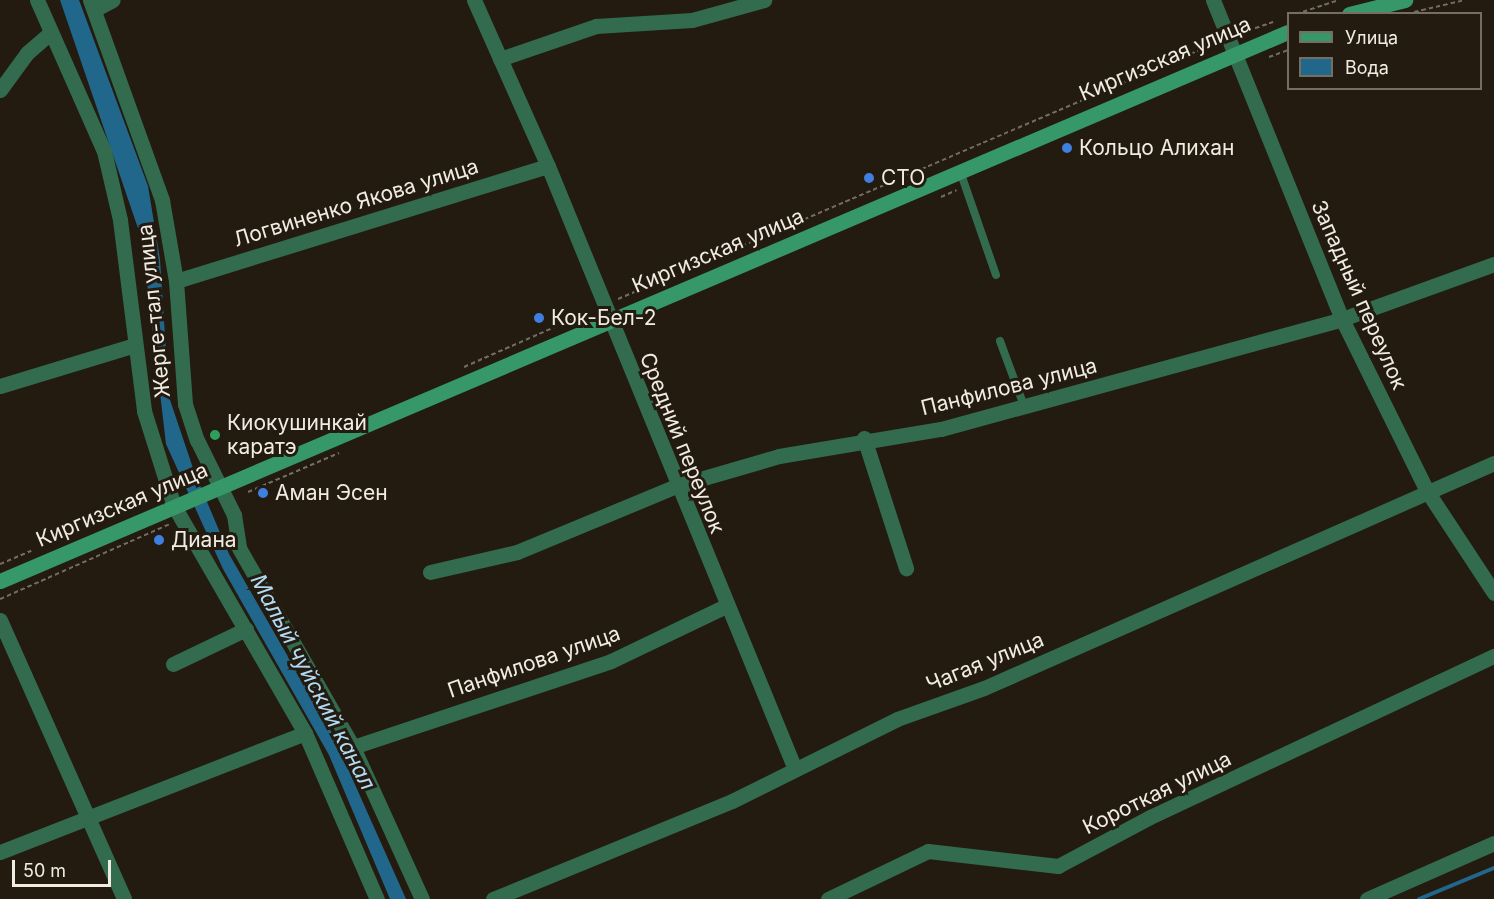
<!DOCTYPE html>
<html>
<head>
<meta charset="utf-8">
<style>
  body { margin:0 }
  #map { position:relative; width:1494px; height:899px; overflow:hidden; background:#231b0f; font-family:Inter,sans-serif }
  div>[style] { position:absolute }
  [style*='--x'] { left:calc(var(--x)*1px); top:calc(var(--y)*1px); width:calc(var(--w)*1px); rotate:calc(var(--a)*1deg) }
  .water>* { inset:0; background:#21678b }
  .stream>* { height:4px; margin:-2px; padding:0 2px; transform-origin:2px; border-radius:2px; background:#21678b }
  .path>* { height:2px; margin-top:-1px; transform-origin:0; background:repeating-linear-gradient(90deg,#736c62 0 4.5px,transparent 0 7.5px) }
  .lane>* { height:8px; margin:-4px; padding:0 4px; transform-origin:4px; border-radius:4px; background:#326b4e }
  .street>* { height:15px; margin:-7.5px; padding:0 7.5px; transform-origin:7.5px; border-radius:7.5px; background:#326b4e }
  .secondary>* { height:15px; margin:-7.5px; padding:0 7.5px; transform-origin:7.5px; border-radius:7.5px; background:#369869 }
  .dots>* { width:16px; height:16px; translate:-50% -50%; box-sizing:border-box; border:3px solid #231b0f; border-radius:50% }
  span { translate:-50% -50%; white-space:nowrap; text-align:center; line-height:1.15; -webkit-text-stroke:6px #231b0f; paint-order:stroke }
  .street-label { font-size:21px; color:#f0ebe3 }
  .poi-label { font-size:21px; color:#f0ebe3 }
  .left { translate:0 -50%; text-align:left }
  .water-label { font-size:22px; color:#b1daf4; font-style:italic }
  .legend { position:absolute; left:1287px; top:12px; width:195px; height:78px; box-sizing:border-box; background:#231b0f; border:2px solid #756e64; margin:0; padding:8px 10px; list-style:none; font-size:18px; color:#f0ebe3 }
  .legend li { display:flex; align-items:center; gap:12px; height:30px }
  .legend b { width:30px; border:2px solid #756e64 }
  .scale { position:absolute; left:12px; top:860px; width:99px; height:27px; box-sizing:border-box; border:3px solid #f0ebe3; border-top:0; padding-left:8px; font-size:18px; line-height:21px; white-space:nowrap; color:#f0ebe3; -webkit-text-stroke:4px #231b0f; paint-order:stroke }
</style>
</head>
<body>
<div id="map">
  <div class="water">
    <i style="clip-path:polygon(60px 0,79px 0,148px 186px,160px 259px,169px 397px,194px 471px,229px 554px,332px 733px,406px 899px,390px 899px,329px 755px,223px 569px,166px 444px,142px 240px)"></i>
  </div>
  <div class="stream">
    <i style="--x:1419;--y:899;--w:81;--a:-22.5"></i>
  </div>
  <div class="path">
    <i style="--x:1414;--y:12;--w:52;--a:-13.2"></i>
    <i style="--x:1296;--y:14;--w:45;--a:-18"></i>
    <i style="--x:1241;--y:33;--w:34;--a:-19"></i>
    <i style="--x:1269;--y:57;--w:20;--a:-20"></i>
    <i style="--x:941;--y:197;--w:17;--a:-24"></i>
    <i style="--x:618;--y:299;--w:650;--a:-23.18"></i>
    <i style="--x:464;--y:367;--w:141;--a:-23.8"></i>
    <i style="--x:248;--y:492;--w:99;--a:-23.2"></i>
    <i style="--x:0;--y:564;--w:34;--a:-23"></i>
    <i style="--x:0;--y:599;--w:186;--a:-23.8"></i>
  </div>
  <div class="lane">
    <i style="--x:960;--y:171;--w:110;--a:70.9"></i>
    <i style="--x:1000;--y:341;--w:69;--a:69.7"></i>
  </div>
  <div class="street">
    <i style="--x:37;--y:0;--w:165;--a:66.1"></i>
    <i style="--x:104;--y:151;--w:71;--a:76.9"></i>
    <i style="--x:120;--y:220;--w:193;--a:82.8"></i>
    <i style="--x:144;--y:411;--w:100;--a:72.5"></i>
    <i style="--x:174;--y:506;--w:262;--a:60"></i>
    <i style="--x:305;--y:733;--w:181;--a:66.6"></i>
    <i style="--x:90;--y:0;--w:213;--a:70.2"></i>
    <i style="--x:162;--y:200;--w:82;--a:80.2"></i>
    <i style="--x:176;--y:281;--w:123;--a:85.8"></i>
    <i style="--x:185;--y:404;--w:38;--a:72"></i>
    <i style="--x:197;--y:440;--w:84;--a:63.7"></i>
    <i style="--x:234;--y:515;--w:33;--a:81"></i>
    <i style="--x:239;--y:548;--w:229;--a:60.2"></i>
    <i style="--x:353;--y:747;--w:167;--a:65.6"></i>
    <i style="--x:474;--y:0;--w:182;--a:66"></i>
    <i style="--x:548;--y:166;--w:652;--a:67.73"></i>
    <i style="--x:1213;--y:0;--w:344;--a:68"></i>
    <i style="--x:1342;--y:319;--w:192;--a:63.7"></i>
    <i style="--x:1427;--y:491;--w:122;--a:56.7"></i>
    <i style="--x:94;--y:10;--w:21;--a:-28"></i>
    <i style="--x:500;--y:59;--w:102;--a:-19"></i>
    <i style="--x:596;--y:26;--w:96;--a:-3.6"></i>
    <i style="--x:692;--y:20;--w:75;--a:-15.5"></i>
    <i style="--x:0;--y:90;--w:46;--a:-53.9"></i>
    <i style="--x:27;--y:53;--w:30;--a:-41"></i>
    <i style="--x:176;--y:281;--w:389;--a:-17.2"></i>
    <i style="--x:0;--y:386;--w:141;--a:-16.9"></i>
    <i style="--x:864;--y:438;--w:137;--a:72.1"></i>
    <i style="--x:430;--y:572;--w:89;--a:-12.9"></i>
    <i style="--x:517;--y:552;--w:172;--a:-22.5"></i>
    <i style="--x:676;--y:486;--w:107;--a:-16.2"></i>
    <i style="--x:779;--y:456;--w:164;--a:-9.5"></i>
    <i style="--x:941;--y:429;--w:416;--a:-15.3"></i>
    <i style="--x:1342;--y:319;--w:162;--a:-19.9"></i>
    <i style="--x:0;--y:620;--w:305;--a:66"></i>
    <i style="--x:173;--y:664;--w:81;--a:-25.6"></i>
    <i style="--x:353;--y:747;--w:272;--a:-18.4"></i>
    <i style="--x:611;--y:661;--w:127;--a:-25.6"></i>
    <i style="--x:0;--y:852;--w:327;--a:-21.3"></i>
    <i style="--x:493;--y:899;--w:258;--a:-22.3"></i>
    <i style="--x:732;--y:801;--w:184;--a:-26.4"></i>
    <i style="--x:897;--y:719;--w:92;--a:-19.6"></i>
    <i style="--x:984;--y:688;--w:557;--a:-23.81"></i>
    <i style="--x:828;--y:899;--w:111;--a:-25.6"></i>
    <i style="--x:928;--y:851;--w:131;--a:6.6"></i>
    <i style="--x:1058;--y:866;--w:104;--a:-28"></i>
    <i style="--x:1150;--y:817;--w:380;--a:-25.1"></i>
    <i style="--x:1367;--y:899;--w:139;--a:-23.8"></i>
  </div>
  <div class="secondary">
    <i style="--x:1349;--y:14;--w:58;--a:-14"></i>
    <i style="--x:0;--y:581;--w:1400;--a:-23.09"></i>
  </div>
  <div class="dots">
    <i style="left:1067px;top:148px;background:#3f7fe0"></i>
    <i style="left:869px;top:178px;background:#3f7fe0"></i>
    <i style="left:539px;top:318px;background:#3f7fe0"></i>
    <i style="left:215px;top:435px;background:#2e9e5b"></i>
    <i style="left:263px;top:493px;background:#3f7fe0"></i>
    <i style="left:159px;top:540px;background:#3f7fe0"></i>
  </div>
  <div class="street-label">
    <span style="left:1165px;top:59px;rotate:-23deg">Киргизская улица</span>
    <span style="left:356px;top:203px;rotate:-17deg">Логвиненко Якова улица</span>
    <span style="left:718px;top:251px;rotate:-23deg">Киргизская улица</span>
    <span style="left:1359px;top:295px;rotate:66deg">Западный переулок</span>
    <span style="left:154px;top:311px;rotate:-96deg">Жерге-тал улица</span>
    <span style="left:1009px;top:387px;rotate:-14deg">Панфилова улица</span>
    <span style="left:682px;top:443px;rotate:68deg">Средний переулок</span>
    <span style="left:122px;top:505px;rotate:-23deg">Киргизская улица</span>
    <span style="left:534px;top:662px;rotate:-19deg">Панфилова улица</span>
    <span style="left:985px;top:662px;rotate:-22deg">Чагая улица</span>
    <span style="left:1157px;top:793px;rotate:-26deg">Короткая улица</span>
  </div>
  <div class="poi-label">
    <span class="left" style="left:1079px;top:148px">Кольцо Алихан</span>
    <span class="left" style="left:881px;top:178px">СТО</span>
    <span class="left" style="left:551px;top:318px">Кок-Бел-2</span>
    <span class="left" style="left:227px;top:435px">Киокушинкай<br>каратэ</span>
    <span class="left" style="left:275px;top:493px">Аман Эсен</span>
    <span class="left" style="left:171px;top:540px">Диана</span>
  </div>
  <div class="water-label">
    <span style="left:313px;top:682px;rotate:62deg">Малый чуйский канал</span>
  </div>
  <ul class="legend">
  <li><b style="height:8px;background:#369869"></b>Улица</li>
  <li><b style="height:16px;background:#21678b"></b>Вода</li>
  </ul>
  <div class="scale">50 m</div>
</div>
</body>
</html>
